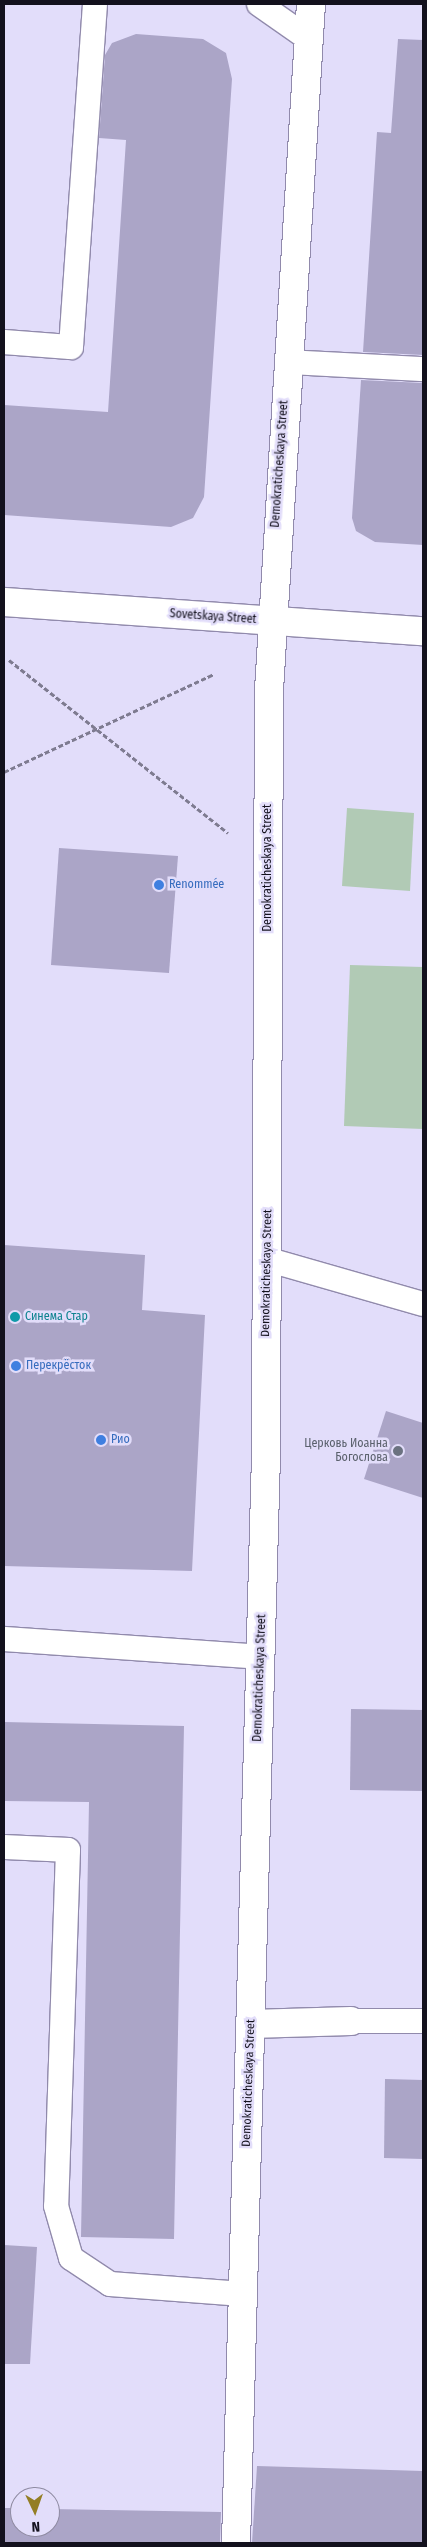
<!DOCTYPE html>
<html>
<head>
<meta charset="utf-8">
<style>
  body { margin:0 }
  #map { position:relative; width:427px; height:2547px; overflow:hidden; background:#e2ddfa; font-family:"Fira Sans Condensed",sans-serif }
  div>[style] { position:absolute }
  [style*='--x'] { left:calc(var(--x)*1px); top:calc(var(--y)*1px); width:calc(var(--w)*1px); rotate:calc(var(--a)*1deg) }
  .green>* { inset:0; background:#b1cab5 }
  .building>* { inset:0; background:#aba5c7 }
  .path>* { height:3px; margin-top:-1.5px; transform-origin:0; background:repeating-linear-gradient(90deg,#7e7b90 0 5px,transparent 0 7.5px) }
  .roads { filter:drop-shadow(1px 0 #918aac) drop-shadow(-1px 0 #918aac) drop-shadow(0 1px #918aac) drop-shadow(0 -1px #918aac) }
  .service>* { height:24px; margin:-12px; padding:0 12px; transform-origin:12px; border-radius:12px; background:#fff }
  .minor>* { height:28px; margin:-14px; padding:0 14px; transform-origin:14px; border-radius:14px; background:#fff }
  .dots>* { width:14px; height:14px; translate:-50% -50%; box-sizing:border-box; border:2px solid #e2ddfa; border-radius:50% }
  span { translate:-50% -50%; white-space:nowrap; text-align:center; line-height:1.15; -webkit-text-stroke:5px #e2ddfa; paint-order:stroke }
  .street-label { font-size:12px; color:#13111d }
  .shop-label { font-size:12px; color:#366cbe }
  .left { translate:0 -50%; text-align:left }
  .culture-label { font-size:12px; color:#0d838f }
  .worship-label { font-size:12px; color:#5b616d }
  .right { translate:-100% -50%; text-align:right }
  .frame { position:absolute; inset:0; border:5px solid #13111d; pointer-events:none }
  .north { position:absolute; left:10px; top:2487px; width:50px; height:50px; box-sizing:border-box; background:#e2ddfa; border:1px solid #8f8ba2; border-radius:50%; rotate:177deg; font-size:14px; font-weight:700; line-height:20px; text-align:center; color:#13111d }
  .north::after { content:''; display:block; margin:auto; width:18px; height:22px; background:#947e25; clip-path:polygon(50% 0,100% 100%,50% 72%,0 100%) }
</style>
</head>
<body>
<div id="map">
  <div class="green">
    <i style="clip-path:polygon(347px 808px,414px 813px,410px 891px,342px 886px)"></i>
    <i style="clip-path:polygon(350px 965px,423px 967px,423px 1129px,344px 1126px)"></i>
  </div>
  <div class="building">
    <i style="clip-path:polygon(136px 34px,203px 39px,226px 53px,232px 79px,204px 497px,193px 518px,171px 527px,4px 515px,4px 405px,108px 412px,126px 140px,99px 138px,105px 55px,112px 43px)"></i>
    <i style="clip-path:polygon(398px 39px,423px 40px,423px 355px,363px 352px,377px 132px,391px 133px)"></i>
    <i style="clip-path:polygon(361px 380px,423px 383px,423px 545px,375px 542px,356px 531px,352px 518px)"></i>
    <i style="clip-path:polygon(59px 848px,178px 856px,169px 973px,51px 965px)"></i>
    <i style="clip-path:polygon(4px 1245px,145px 1255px,142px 1310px,205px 1315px,192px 1571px,4px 1566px)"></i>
    <i style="clip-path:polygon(386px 1411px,423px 1423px,423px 1498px,364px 1479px)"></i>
    <i style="clip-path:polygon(351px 1709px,423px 1710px,423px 1791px,350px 1790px)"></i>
    <i style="clip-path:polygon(4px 1722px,184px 1726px,174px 2239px,81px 2237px,89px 1802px,4px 1801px)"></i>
    <i style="clip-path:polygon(385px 2079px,423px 2080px,423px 2159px,384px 2158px)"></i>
    <i style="clip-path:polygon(4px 2245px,37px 2247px,30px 2364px,4px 2364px)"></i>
    <i style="clip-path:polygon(257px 2466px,423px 2471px,423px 2543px,252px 2543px)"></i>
    <i style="clip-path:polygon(4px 2508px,20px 2508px,20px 2527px,50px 2527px,50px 2509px,221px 2512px,220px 2543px,4px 2543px)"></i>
  </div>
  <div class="path">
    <i style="--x:9;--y:660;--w:279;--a:38.3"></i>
    <i style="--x:4;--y:772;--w:232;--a:-25"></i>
  </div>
  <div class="roads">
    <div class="service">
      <i style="--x:259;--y:4;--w:61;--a:35"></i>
      <i style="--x:4;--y:342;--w:67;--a:4.3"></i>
      <i style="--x:71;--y:347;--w:344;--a:-86"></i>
      <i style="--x:288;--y:362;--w:135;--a:3"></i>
      <i style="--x:266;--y:1259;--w:163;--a:16"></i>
      <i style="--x:4;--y:1639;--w:258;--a:4"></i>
      <i style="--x:4;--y:1847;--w:64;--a:2.7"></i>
      <i style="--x:68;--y:1850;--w:356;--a:91.9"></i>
      <i style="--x:56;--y:2206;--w:54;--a:73.9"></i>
      <i style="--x:71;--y:2258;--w:47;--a:33.7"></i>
      <i style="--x:110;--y:2284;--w:133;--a:4.3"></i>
      <i style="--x:351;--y:2021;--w:72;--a:0"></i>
    </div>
    <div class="minor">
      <i style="--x:4;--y:602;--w:420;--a:4"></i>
      <i style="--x:251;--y:2024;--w:100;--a:-1.7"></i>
      <i style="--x:236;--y:2543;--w:1088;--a:-88.42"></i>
      <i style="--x:266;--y:1455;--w:765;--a:-89.78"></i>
      <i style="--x:269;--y:690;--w:687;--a:-86.5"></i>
    </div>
  </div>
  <div class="dots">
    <i style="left:159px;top:885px;background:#3f7fe0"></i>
    <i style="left:15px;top:1317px;background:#0f9aa8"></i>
    <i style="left:16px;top:1366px;background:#3f7fe0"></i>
    <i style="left:101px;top:1440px;background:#3f7fe0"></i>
    <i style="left:398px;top:1451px;background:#6b7280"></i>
  </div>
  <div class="street-label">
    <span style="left:280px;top:464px;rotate:-86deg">Demokraticheskaya Street</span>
    <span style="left:213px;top:617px;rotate:4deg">Sovetskaya Street</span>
    <span style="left:268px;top:868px;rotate:-90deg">Demokraticheskaya Street</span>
    <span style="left:267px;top:1273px;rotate:-89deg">Demokraticheskaya Street</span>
    <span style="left:260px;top:1678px;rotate:-88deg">Demokraticheskaya Street</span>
    <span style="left:249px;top:2083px;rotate:-88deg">Demokraticheskaya Street</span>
  </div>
  <div class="shop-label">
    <span class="left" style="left:169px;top:885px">Renommée</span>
    <span class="left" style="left:26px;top:1366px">Перекрёсток</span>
    <span class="left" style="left:111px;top:1440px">Рио</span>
  </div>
  <div class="culture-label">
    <span class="left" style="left:25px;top:1317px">Синема Стар</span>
  </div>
  <div class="worship-label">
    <span class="right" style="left:388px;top:1451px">Церковь Иоанна<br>Богослова</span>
  </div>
  <div class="frame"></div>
  <div class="north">N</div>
</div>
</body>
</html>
